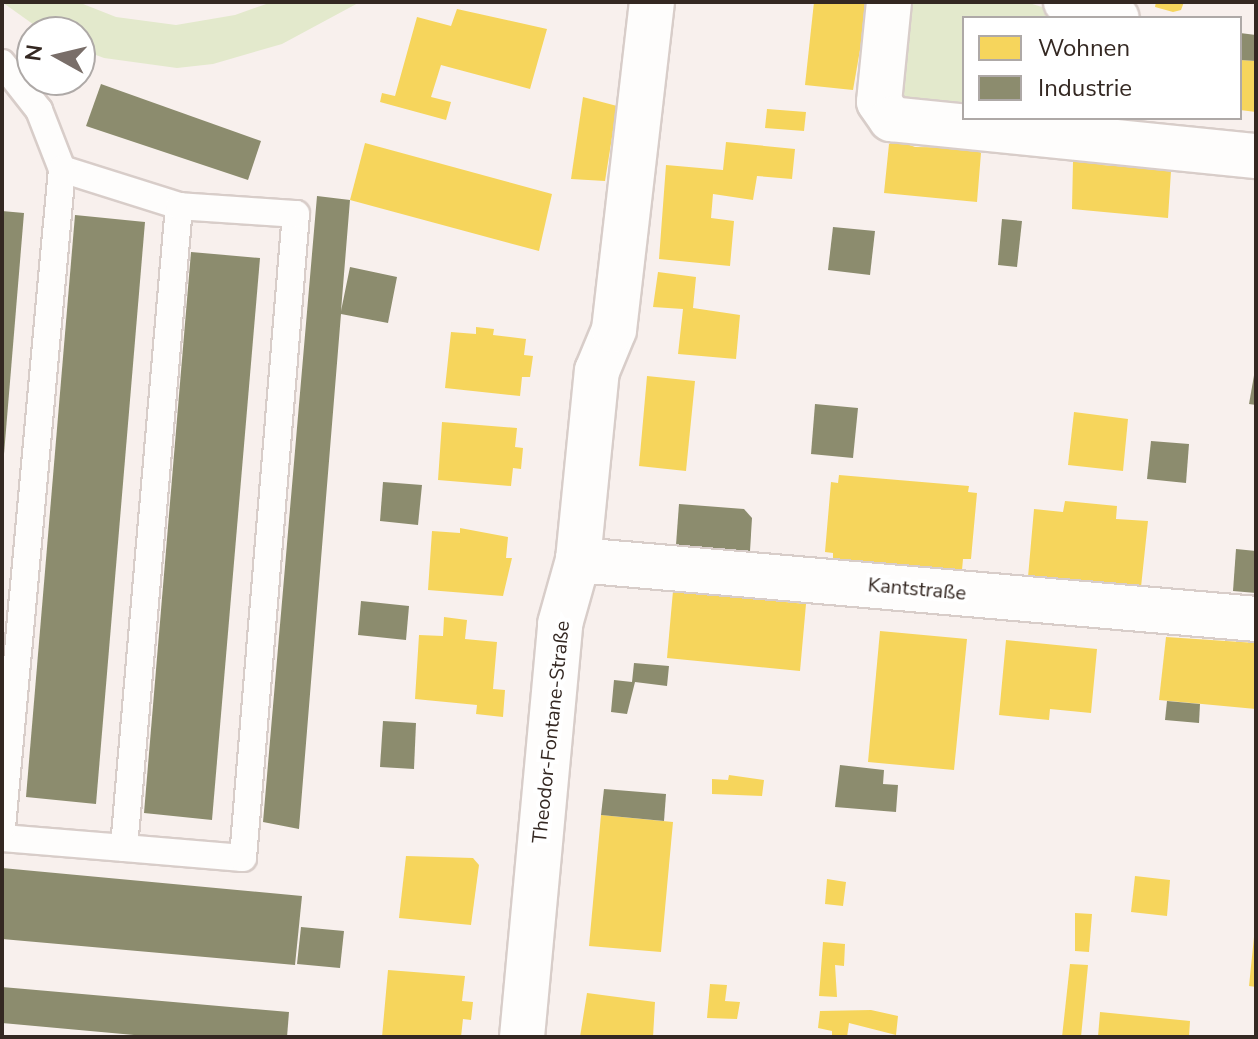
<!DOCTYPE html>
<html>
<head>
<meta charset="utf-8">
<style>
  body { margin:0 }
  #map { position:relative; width:1258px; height:1039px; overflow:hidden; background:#f8f0ed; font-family:"Nunito Sans",sans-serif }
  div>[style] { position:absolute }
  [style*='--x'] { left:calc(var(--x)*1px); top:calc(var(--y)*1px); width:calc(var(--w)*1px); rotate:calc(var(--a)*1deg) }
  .green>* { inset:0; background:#e3e9cc }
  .homes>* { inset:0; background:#f6d55c }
  .industry>* { inset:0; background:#8c8c6e }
  .roads { filter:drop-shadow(2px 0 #d8cdc9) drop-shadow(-2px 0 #d8cdc9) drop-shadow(0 2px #d8cdc9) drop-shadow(0 -2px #d8cdc9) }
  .service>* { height:26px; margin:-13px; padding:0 13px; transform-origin:13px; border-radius:13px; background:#fefdfc }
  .minor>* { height:44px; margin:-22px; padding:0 22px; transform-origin:22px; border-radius:22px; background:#fefdfc }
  span { translate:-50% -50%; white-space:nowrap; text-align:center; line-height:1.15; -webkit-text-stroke:8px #fff; paint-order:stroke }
  .street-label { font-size:20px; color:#342822 }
  .frame { position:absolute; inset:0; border:4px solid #342822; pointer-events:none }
  .legend { position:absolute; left:962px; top:16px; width:280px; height:104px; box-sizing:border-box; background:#fff; border:2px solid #aea9a7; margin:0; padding:10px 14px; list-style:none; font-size:24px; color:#342822 }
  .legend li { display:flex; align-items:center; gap:16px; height:40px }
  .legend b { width:40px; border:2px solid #aea9a7 }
  .north { position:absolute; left:16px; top:16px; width:80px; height:80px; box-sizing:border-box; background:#fff; border:2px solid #aea9a7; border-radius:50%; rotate:278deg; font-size:22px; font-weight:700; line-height:32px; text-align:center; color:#342822 }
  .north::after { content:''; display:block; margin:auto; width:28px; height:36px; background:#796e69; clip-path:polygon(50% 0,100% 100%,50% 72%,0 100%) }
</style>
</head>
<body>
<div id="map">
  <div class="green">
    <i style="clip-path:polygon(2px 2px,78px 2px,116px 17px,176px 25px,235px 15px,272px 2px,360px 2px,282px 44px,213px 64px,177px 68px,104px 58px,80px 49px,80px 32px,44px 32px)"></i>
    <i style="clip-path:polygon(901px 2px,1026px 2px,1077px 18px,964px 18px,964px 117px,907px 102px,892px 69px)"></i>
  </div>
  <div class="homes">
    <i style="clip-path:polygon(814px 2px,868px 4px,853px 90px,805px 85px)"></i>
    <i style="clip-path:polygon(1156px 2px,1184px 2px,1181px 10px,1173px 12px,1155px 7px)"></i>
    <i style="clip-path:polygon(457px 9px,547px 29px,530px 89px,441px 65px,431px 97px,451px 102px,446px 120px,380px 102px,382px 93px,395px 96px,417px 17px,451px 26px)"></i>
    <i style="clip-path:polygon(1240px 60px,1256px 61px,1256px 112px,1240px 110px)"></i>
    <i style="clip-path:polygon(583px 97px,617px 106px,605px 181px,571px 179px)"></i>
    <i style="clip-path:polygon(767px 109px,806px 112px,804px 131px,765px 128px)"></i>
    <i style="clip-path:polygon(896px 140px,915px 147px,975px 148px,981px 153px,977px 202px,884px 193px,889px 144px)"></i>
    <i style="clip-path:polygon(726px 142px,795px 149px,792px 179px,757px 176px,753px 200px,713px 194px,711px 218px,734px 221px,730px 266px,659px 259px,666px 165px,723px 170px)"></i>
    <i style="clip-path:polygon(365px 143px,552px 194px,539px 251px,350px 200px)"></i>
    <i style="clip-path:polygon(1084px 157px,1102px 159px,1102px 165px,1144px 168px,1145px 163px,1171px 171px,1168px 218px,1072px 209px,1073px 161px,1084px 162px)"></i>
    <i style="clip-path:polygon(658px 272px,696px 277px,693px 308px,740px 315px,736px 359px,678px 354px,683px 309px,653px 307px)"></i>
    <i style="clip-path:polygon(476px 327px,494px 329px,493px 335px,526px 339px,524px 355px,533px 356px,530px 377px,522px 377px,520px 396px,445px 388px,451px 332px,476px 334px)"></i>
    <i style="clip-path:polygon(647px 376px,695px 381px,686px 471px,639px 466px)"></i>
    <i style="clip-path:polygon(1074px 412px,1128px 419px,1123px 471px,1068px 465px)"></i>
    <i style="clip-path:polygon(442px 422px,517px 428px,515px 447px,523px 448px,521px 469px,513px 468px,511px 486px,438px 480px)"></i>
    <i style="clip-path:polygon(839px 475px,969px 486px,968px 492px,977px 493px,971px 559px,963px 559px,962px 570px,833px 559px,833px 553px,825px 552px,831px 482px,838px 483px)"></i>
    <i style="clip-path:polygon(1065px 501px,1117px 506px,1116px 519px,1148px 521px,1141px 587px,1028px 577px,1034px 509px,1063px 512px)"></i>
    <i style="clip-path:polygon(460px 528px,508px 537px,506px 558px,512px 558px,503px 596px,428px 590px,432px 531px,460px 533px)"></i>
    <i style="clip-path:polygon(673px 591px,806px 604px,800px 671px,667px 658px)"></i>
    <i style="clip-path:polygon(444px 617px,467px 620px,465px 639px,497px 642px,493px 689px,505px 690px,503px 717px,476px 714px,477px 705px,415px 699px,419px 635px,443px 636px)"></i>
    <i style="clip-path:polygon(880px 631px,967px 639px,954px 770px,868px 762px)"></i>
    <i style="clip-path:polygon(1166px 637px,1256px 643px,1256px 709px,1159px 700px)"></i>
    <i style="clip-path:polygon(1006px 640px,1097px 649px,1091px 713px,1050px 709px,1049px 720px,999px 715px)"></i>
    <i style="clip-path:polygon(729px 775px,764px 780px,762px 796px,712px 794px,712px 779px,728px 780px)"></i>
    <i style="clip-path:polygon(601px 815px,673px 822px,661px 952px,589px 946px)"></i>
    <i style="clip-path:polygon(406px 856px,473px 858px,479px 865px,471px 925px,399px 918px)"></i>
    <i style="clip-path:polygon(1135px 876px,1170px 880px,1167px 916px,1131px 912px)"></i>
    <i style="clip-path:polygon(827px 879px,846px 882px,843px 906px,825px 904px)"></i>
    <i style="clip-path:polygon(1075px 913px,1092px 914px,1089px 952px,1075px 951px)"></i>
    <i style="clip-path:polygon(1254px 937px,1256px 937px,1256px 987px,1249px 986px)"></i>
    <i style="clip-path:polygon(823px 942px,845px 944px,844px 966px,835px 965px,837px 997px,819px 996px)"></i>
    <i style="clip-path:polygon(1070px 964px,1088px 965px,1081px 1037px,1062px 1037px)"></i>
    <i style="clip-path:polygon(388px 970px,465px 976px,462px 1001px,473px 1002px,471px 1020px,463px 1019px,461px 1037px,382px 1037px)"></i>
    <i style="clip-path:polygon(710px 984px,727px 985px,725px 1001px,740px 1002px,737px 1019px,707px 1018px)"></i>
    <i style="clip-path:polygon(587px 993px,655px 1002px,653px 1037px,580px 1037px)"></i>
    <i style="clip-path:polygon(871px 1010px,898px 1016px,896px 1035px,849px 1023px,847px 1037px,832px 1037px,832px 1031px,818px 1028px,820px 1011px)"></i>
    <i style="clip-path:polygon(1100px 1012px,1190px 1021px,1189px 1037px,1098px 1037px)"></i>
  </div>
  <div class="industry">
    <i style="clip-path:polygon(1240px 33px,1256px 35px,1256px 61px,1240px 60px)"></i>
    <i style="clip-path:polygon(101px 84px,261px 141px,248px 180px,86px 126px)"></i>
    <i style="clip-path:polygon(317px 196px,350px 200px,341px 311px,350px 267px,397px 277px,388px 323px,341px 314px,299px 829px,263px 822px)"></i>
    <i style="clip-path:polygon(2px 211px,24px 213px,4px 454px,2px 454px)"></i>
    <i style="clip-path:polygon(75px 215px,145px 222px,96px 804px,26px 797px)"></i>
    <i style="clip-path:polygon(1002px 219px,1022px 221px,1017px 267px,998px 265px)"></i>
    <i style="clip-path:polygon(833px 227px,875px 231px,870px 275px,828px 270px)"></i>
    <i style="clip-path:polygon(191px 252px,260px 258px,212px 820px,144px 813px)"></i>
    <i style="clip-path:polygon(1256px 364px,1256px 405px,1249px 404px)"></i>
    <i style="clip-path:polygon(815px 404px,858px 408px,853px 458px,811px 454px)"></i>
    <i style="clip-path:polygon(1151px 441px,1189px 444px,1186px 483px,1147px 479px)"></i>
    <i style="clip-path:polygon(383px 482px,422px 485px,418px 525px,380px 521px)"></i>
    <i style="clip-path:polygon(679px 504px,744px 509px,752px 518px,750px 551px,676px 545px)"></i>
    <i style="clip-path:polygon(1236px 549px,1256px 551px,1256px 593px,1233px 591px)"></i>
    <i style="clip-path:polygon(361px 601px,409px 606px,406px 640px,358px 635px)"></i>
    <i style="clip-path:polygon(634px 663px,669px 666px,667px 686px,635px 682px,627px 714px,611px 712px,614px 680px,632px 682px)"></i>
    <i style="clip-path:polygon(1167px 701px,1200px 704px,1199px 723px,1165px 720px)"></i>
    <i style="clip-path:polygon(383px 721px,416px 723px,414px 769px,380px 767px)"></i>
    <i style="clip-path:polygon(840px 765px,884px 770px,883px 784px,898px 785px,896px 812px,835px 807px)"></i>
    <i style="clip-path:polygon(604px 789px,666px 794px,664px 821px,601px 815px)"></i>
    <i style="clip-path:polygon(2px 868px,302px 896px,295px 965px,2px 939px)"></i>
    <i style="clip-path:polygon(301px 927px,344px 931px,340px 968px,297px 964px)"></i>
    <i style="clip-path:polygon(2px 987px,289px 1012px,287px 1037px,156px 1037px,2px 1023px)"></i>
  </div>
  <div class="roads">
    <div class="service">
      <i style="--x:2;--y:63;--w:60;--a:51.8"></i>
      <i style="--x:39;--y:110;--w:63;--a:68.7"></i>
      <i style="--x:62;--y:169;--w:123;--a:17.5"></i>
      <i style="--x:179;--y:206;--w:644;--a:94.9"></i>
      <i style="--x:124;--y:848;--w:122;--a:-175.3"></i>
      <i style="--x:2;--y:827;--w:661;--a:-84.79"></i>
      <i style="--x:124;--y:848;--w:119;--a:4.8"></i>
      <i style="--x:243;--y:858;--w:646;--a:-85.3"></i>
      <i style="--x:296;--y:214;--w:117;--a:-176.1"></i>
    </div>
    <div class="minor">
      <i style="--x:889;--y:2;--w:100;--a:95.7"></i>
      <i style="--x:879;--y:102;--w:21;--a:55"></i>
      <i style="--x:891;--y:119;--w:367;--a:5.8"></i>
      <i style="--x:1066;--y:2;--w:53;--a:17.4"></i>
      <i style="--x:578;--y:560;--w:681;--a:4.97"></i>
      <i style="--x:522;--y:1037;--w:415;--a:-84.7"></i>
      <i style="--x:560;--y:624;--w:66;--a:-74.3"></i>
      <i style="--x:578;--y:560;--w:190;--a:-84.3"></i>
      <i style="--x:597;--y:371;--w:44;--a:-67.5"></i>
      <i style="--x:614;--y:330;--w:330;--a:-83.4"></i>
    </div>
  </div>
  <div class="street-label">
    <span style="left:917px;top:589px;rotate:5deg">Kantstraße</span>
    <span style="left:551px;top:732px;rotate:-84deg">Theodor-Fontane-Straße</span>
  </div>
  <div class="frame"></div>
  <ul class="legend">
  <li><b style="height:22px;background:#f6d55c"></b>Wohnen</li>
  <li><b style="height:22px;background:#8c8c6e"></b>Industrie</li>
  </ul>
  <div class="north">N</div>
</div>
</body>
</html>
